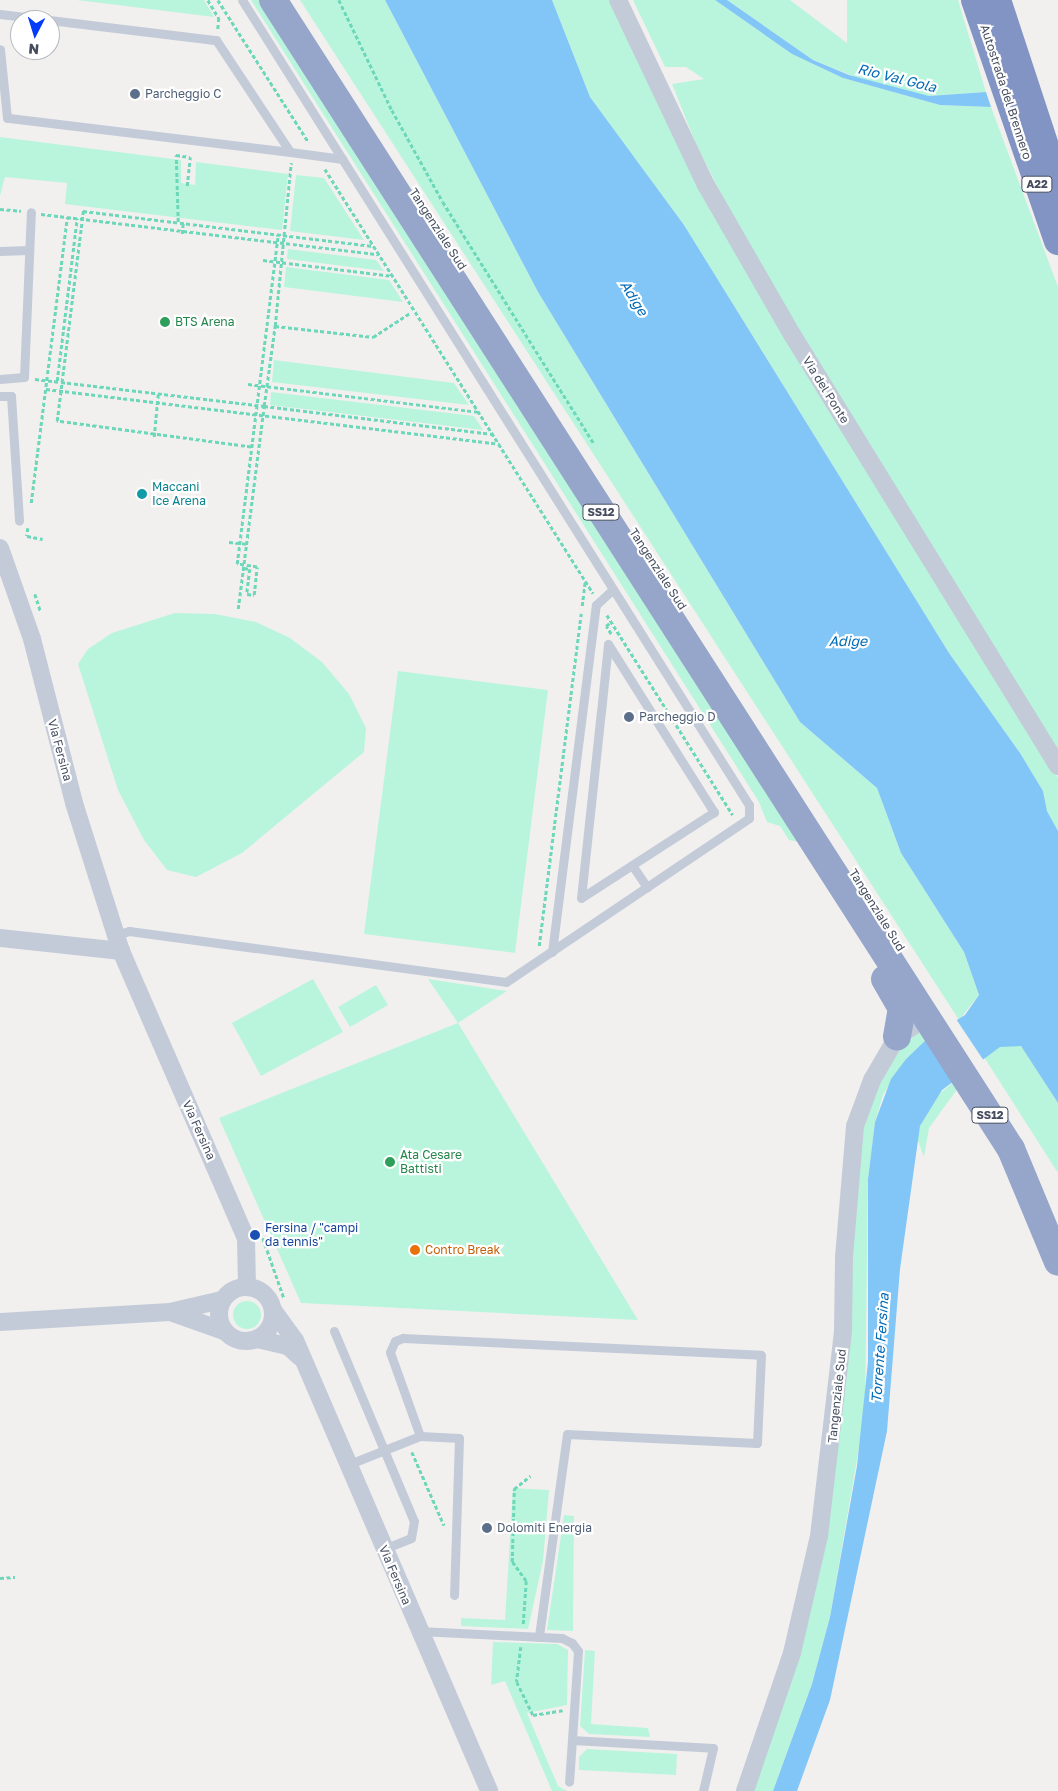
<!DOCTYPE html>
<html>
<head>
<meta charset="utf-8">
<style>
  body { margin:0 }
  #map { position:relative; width:1058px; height:1791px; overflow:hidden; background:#f2f0ef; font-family:"Golos Text",sans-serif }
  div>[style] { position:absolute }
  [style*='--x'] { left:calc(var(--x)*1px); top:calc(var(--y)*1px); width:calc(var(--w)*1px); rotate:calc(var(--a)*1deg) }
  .green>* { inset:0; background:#b9f5dc }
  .round { border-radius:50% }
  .water>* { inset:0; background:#81c6f7 }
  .pier>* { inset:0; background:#f2f0ef }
  .path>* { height:2.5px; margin-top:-1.25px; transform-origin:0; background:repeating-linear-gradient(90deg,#6cd7b9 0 4px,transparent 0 6.5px) }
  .service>* { height:9px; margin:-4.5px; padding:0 4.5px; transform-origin:4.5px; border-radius:4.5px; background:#c4cbd8 }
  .minor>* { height:18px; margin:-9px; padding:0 9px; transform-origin:9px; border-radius:9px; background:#c4cbd8 }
  .minor>.ring { margin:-9px; padding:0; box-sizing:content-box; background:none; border:18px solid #c4cbd8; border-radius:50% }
  .trunk>* { height:28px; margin:-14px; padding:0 14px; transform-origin:14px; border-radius:14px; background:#96a6cb }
  .motorway>* { height:28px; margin:-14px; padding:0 14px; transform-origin:14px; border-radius:14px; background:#8194c4 }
  .dots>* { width:14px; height:14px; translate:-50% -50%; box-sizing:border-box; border:2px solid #fff; border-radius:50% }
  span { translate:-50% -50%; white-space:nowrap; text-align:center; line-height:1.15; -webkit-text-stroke:4.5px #fff; paint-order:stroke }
  .shield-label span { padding:1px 4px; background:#fff; border:1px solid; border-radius:4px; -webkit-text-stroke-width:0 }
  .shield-label { font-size:11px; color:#454d5f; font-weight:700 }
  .street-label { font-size:12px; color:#454d5f }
  .service-label { font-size:12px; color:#4e5e75 }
  .left { translate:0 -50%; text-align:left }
  .leisure-label { font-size:12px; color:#27864d }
  .culture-label { font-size:12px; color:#0d838f }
  .transit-label { font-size:12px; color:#164399 }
  .food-label { font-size:12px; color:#c56008 }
  .water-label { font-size:14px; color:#006bb7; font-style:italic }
  .north { position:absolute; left:10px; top:10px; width:50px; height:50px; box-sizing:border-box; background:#fff; border:1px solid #b5b8bf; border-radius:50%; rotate:185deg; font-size:14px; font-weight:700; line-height:20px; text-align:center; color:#454d5f }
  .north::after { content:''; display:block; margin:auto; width:18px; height:22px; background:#033bf9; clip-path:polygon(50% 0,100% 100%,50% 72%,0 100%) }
</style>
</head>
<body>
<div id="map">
  <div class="green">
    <i style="clip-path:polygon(77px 0,204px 0,214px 17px)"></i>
    <i style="clip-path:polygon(251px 0,263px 0,805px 843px,789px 840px,780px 826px,767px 822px,759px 802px)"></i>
    <i style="clip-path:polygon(300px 0,385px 0,538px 292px,800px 722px,877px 788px,901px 853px,964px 952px,979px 995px,959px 1020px)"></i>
    <i style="clip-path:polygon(552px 0,614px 0,641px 60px,972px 640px,1058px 778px,1058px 831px,1047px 811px,1043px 791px,1020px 753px,949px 653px,684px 225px,590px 97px)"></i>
    <i style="clip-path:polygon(633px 0,715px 0,792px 54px,843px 78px,940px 105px,991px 107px,1058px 287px,1058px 762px,754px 259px,696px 144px,672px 84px,704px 79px,686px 67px,665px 67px)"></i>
    <i style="clip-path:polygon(727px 0,790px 0,847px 43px,847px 0,958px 0,986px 92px,929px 96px,873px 84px,813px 60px)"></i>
    <i style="clip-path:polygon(0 137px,181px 160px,181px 183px,195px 185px,196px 162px,288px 174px,282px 230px,65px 204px,67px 183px,5px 177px,0 196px)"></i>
    <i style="clip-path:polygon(296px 175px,324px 178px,364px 240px,290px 231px)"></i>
    <i style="clip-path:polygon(288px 249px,376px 260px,384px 271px,287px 259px)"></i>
    <i style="clip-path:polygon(286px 267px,389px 280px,403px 302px,284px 287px)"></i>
    <i style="clip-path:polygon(274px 360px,454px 383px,469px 405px,272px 382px)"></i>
    <i style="clip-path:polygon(271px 392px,474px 416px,483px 430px,270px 405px)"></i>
    <i style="clip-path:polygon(175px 613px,215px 614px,256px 622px,290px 638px,322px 662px,349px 694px,366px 728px,364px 752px,242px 853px,196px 877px,167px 870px,144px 840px,118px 790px,78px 664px,88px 649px,112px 633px)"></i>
    <i style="clip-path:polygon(398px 671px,548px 690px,515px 953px,364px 934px)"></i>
    <i style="clip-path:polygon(313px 979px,343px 1032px,261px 1076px,232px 1023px)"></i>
    <i style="clip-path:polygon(428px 979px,507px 991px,458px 1023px,638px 1320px,301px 1303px,219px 1118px,458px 1023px)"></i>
    <i style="clip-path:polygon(376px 985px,388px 1005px,350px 1027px,338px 1007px)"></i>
    <i style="clip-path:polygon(923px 1028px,928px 1038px,906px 1059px,883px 1095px,875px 1122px,868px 1179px,865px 1413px,830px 1617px,812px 1684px,773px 1791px,749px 1791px,806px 1614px,853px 1178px,865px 1122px,873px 1096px,898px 1051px)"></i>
    <i style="clip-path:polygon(1021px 1045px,1058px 1103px,1058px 1173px,984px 1057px,999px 1047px)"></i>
    <i style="clip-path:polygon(956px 1080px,961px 1084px,929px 1128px,924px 1157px,917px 1138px,920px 1126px,934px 1098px)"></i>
    <i class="round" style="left:233px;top:1301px;width:28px;height:28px"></i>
    <i style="clip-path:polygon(513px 1488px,549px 1490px,543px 1561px,528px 1629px,461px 1626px,461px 1618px,505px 1620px)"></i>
    <i style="clip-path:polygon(564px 1515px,574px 1516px,573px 1631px,547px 1630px)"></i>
    <i style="clip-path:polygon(493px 1642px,557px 1644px,568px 1650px,567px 1705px,527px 1713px,558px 1786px,567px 1791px,552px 1791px,505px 1681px,491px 1685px)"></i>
    <i style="clip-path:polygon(585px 1650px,595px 1651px,591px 1724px,648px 1728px,650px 1737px,589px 1734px,580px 1726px)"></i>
    <i style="clip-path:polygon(587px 1749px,677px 1754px,676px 1775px,579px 1770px,579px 1757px)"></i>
  </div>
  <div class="water">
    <i style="clip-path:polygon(385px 0,552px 0,590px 97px,684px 225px,949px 653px,1020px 753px,1043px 791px,1047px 811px,1058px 831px,1058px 1103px,1021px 1046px,1000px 1047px,942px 1090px,920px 1126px,900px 1269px,887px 1431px,830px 1700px,797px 1791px,773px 1791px,812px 1684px,830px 1617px,857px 1466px,868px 1362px,868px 1179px,875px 1122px,891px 1079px,906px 1059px,928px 1038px,965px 1015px,979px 995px,964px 952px,901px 853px,877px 788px,800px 722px,538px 292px)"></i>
    <i style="clip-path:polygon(715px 0,727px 0,813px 60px,849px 75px,929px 96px,986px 92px,991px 107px,940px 105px,843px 78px,792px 54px)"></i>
  </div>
  <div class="pier">
    <i style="clip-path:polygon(956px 1019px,984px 1061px,959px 1081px,928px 1035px)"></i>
  </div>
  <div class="path">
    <i style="--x:208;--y:0;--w:21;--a:59"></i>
    <i style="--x:219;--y:18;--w:11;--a:95"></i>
    <i style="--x:218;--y:0;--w:169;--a:57.5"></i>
    <i style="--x:339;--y:0;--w:122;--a:64.3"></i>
    <i style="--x:392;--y:110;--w:105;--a:61"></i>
    <i style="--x:443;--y:202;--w:285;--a:58"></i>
    <i style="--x:325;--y:169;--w:502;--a:57.7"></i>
    <i style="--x:187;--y:186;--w:29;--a:-84"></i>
    <i style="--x:0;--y:209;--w:21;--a:5"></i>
    <i style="--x:41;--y:214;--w:339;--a:6.8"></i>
    <i style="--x:178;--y:222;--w:67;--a:-91.7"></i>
    <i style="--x:176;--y:155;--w:14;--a:8"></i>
    <i style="--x:182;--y:234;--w:11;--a:-85"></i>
    <i style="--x:263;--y:260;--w:131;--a:7"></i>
    <i style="--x:275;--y:326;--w:164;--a:-84.4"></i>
    <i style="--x:35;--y:379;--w:231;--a:6.7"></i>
    <i style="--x:264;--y:406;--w:81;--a:-82.2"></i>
    <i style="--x:275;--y:326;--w:99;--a:6.4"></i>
    <i style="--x:373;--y:337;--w:44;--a:-33"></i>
    <i style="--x:57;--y:381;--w:164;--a:-83"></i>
    <i style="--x:248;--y:384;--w:232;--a:6.9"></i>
    <i style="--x:46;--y:389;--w:456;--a:6.9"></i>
    <i style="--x:154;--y:437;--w:43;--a:-84.7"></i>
    <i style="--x:251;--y:447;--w:196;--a:-172.4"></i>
    <i style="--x:57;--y:421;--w:212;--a:-82.9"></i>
    <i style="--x:83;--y:211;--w:292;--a:6.9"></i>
    <i style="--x:31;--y:503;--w:288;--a:-82.8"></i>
    <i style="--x:28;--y:528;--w:8;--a:97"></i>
    <i style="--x:27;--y:536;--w:16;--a:11"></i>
    <i style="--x:229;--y:542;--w:18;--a:6"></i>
    <i style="--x:244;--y:568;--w:6;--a:9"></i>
    <i style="--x:250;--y:569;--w:25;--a:97"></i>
    <i style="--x:247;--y:594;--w:7;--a:8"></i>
    <i style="--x:254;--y:595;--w:28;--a:-84"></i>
    <i style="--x:257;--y:567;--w:20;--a:-171"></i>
    <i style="--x:237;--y:564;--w:333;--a:-82.9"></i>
    <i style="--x:35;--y:594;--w:19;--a:72"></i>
    <i style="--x:582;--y:606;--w:24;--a:-83"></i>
    <i style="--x:238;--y:609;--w:205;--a:-82.7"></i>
    <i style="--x:264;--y:406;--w:230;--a:7"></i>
    <i style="--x:607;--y:615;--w:236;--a:57.8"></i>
    <i style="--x:611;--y:634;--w:9;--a:-122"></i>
    <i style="--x:606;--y:626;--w:6;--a:-39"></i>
    <i style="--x:539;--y:946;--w:335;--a:-82.8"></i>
    <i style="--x:263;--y:1238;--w:64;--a:70.7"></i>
    <i style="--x:412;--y:1452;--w:80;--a:66.3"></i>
    <i style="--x:0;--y:1578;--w:15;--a:-4"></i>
    <i style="--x:523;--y:1624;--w:43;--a:-86"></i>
    <i style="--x:526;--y:1581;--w:24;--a:-126"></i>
    <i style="--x:512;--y:1562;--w:73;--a:-88.4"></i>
    <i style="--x:514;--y:1489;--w:21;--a:-39"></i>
    <i style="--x:521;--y:1647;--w:35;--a:97"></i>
    <i style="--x:517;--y:1682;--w:37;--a:64"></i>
    <i style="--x:533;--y:1715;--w:30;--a:-9"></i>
  </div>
  <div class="service">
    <i style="--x:0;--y:14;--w:218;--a:6.9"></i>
    <i style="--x:216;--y:40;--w:134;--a:56.5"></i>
    <i style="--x:290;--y:152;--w:285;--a:-173.1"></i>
    <i style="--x:7;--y:118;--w:69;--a:-95.8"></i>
    <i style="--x:290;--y:152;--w:53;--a:7.5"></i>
    <i style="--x:0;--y:251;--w:29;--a:-2"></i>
    <i style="--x:0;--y:379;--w:24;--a:-5"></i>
    <i style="--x:24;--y:377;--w:165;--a:-87.6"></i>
    <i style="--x:0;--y:396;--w:11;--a:0"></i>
    <i style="--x:11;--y:396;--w:125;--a:86.3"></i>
    <i style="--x:608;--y:644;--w:199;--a:57.8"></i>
    <i style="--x:714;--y:812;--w:158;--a:147.1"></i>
    <i style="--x:581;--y:898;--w:187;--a:-83.9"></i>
    <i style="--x:601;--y:712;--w:68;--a:-84.1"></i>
    <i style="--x:632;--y:865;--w:27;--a:56"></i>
    <i style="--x:116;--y:935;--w:14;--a:-17"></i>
    <i style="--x:129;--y:931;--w:380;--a:7.7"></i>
    <i style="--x:506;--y:982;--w:293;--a:-34"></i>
    <i style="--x:749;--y:818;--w:13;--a:-90"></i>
    <i style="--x:749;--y:805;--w:951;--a:-122.2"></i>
    <i style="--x:552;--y:952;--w:350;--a:-82.8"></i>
    <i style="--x:596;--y:605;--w:23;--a:-43"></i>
    <i style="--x:334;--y:1331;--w:206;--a:67.2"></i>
    <i style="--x:414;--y:1521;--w:17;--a:100"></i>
    <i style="--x:411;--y:1538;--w:29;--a:158"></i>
    <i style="--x:420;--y:1436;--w:89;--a:-109.7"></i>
    <i style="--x:390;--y:1352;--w:12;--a:-66"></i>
    <i style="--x:395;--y:1341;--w:9;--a:-21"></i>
    <i style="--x:403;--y:1338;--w:358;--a:2.7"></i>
    <i style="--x:761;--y:1355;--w:88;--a:92.6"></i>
    <i style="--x:757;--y:1443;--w:190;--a:-177.3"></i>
    <i style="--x:567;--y:1434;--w:205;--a:97.9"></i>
    <i style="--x:347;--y:1465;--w:79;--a:-21.7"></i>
    <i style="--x:420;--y:1436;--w:39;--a:3"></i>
    <i style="--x:459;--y:1438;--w:157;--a:91.8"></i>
    <i style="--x:419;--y:1631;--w:143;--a:2.8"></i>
    <i style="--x:562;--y:1638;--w:11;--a:27"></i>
    <i style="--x:572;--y:1643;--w:10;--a:53"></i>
    <i style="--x:578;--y:1651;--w:131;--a:93.9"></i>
    <i style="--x:572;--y:1740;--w:141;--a:3.2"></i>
    <i style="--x:713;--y:1748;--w:44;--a:103.1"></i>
  </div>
  <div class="minor">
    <i style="--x:618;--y:0;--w:205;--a:64.6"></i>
    <i style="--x:706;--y:185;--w:174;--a:60.1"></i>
    <i style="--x:793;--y:336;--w:505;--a:58.36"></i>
    <i style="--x:0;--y:548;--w:96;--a:70.6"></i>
    <i style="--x:32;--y:639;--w:169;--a:75.6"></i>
    <i style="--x:74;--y:803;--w:155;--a:72.4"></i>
    <i style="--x:121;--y:951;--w:314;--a:66.5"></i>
    <i style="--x:246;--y:1239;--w:47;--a:88.8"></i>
    <i style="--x:0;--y:938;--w:122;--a:6.1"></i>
    <i class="ring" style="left:219px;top:1287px;width:36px;height:36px"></i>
    <i style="--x:273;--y:1310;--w:37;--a:54"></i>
    <i style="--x:295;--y:1340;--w:491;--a:66.7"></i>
    <i style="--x:173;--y:1313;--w:54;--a:19.4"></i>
    <i style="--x:0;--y:1322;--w:170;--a:-3.4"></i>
    <i style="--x:170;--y:1312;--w:53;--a:-13"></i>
    <i style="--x:257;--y:1339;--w:32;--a:13"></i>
    <i style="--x:288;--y:1346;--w:16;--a:43"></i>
    <i style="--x:745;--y:1791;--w:146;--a:-71.2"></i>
    <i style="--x:792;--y:1653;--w:120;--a:-77"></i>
    <i style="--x:819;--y:1536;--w:206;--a:-83.3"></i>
    <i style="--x:843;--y:1331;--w:74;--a:-89.2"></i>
    <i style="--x:844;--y:1257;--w:131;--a:-85.2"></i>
    <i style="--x:855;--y:1126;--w:49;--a:-69.7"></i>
    <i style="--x:872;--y:1080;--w:50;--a:-59.8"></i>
    <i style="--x:897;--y:1037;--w:36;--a:-34"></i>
  </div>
  <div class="trunk">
    <i style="--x:273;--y:0;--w:1366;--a:57.29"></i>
    <i style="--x:1011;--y:1149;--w:122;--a:67.4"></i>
    <i style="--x:885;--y:979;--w:34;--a:60"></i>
    <i style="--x:902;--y:1008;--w:29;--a:100"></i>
  </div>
  <div class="motorway">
    <i style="--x:975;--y:0;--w:255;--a:71"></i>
    <i style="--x:997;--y:0;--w:195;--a:71.8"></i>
  </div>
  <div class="dots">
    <i style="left:135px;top:94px;background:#5c6f8a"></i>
    <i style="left:165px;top:322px;background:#2e9e5b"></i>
    <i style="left:142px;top:494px;background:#0f9aa8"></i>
    <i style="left:629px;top:717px;background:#5c6f8a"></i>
    <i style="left:390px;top:1162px;background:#2e9e5b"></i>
    <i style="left:255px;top:1235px;background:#1a4fb4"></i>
    <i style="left:415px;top:1250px;background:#e8710a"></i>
    <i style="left:487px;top:1528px;background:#5c6f8a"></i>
  </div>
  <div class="shield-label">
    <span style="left:1037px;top:184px">A22</span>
    <span style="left:601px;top:512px">SS12</span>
    <span style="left:990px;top:1115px">SS12</span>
  </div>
  <div class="street-label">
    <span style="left:1006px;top:92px;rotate:72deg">Autostrada del Brennero</span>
    <span style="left:438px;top:229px;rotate:57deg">Tangenziale Sud</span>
    <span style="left:826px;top:390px;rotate:58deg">Via del Ponte</span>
    <span style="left:658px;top:569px;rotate:57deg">Tangenziale Sud</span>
    <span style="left:60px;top:750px;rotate:75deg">Via Fersina</span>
    <span style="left:877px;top:910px;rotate:58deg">Tangenziale Sud</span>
    <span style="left:199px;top:1130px;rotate:66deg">Via Fersina</span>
    <span style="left:837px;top:1396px;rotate:-84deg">Tangenziale Sud</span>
    <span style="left:395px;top:1575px;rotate:67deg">Via Fersina</span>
  </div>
  <div class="service-label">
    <span class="left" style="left:145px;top:94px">Parcheggio C</span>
    <span class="left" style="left:639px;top:717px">Parcheggio D</span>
    <span class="left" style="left:497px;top:1528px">Dolomiti Energia</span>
  </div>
  <div class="leisure-label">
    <span class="left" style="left:175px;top:322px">BTS Arena</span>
    <span class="left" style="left:400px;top:1162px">Ata Cesare<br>Battisti</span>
  </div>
  <div class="culture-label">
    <span class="left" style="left:152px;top:494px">Maccani<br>Ice Arena</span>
  </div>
  <div class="transit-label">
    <span class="left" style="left:265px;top:1235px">Fersina / "campi<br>da tennis"</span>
  </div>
  <div class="food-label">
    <span class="left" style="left:425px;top:1250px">Contro Break</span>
  </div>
  <div class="water-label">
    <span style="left:897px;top:78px;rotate:14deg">Rio Val Gola</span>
    <span style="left:634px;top:298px;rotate:58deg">Adige</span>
    <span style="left:848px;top:641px">Adige</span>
    <span style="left:880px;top:1348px;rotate:-86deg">Torrente Fersina</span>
  </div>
  <div class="north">N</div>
</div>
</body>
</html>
